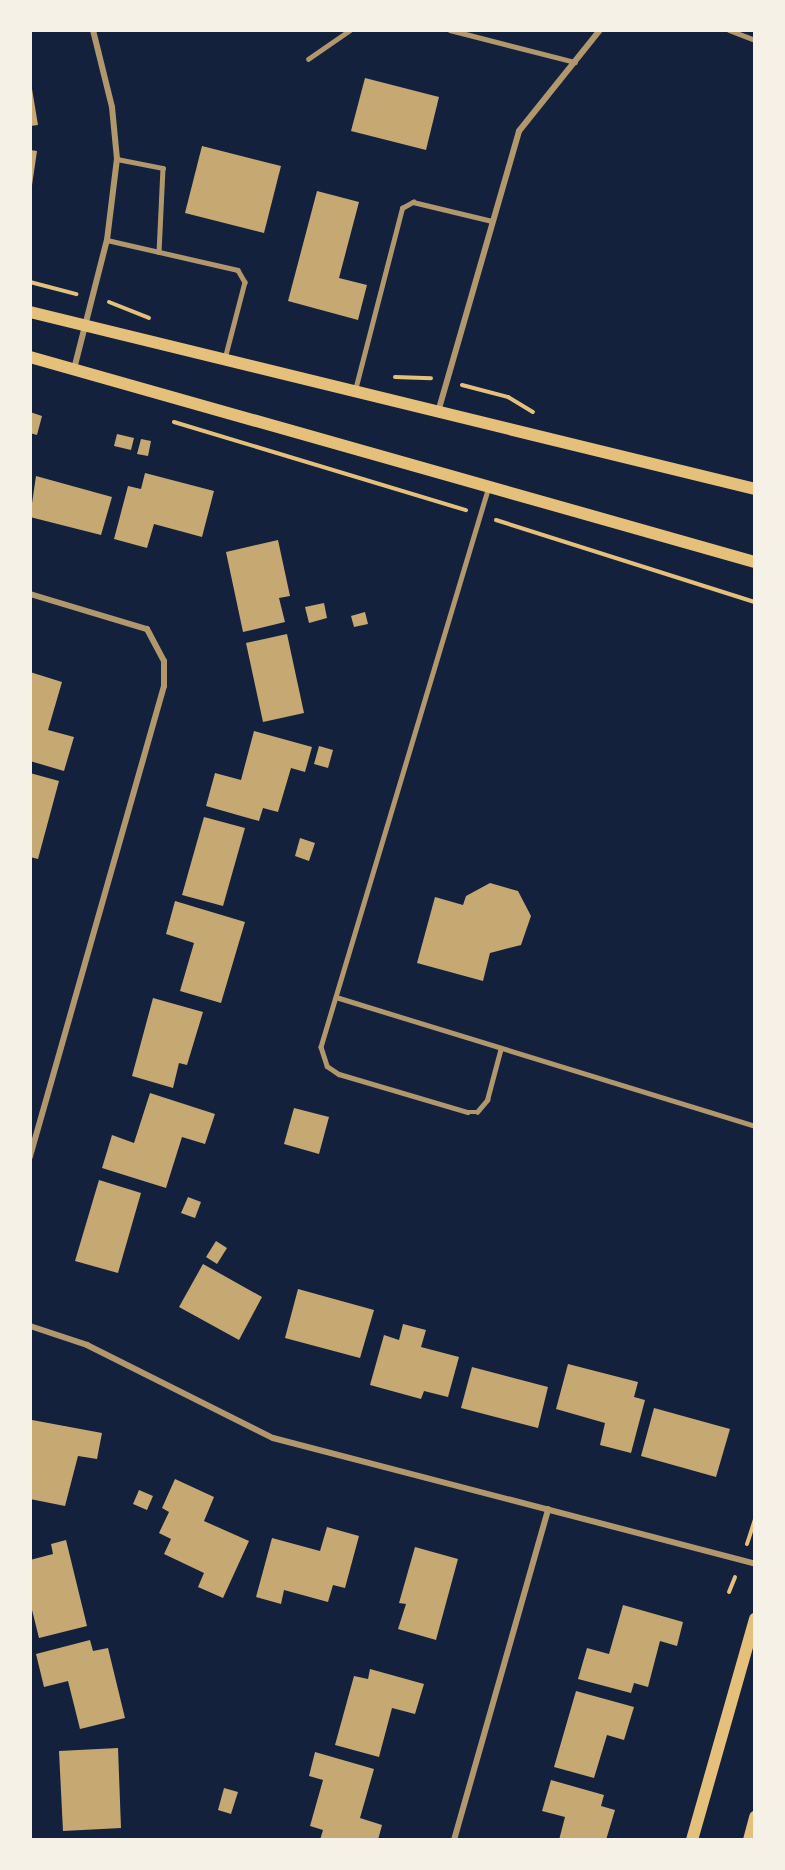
<!DOCTYPE html>
<html>
<head>
<meta charset="utf-8">
<style>
  body { margin:0 }
  #map { position:relative; width:785px; height:1870px; overflow:hidden; background:#14213d; font-family:Barlow,sans-serif }
  div>[style] { position:absolute }
  [style*='--x'] { left:calc(var(--x)*1px); top:calc(var(--y)*1px); width:calc(var(--w)*1px); rotate:calc(var(--a)*1deg) }
  .building>* { inset:0; background:#c6a872 }
  .path>* { height:4px; margin:-2px; padding:0 2px; transform-origin:2px; border-radius:2px; background:#e5c07b }
  .service>* { height:4.5px; margin:-2.25px; padding:0 2.25px; transform-origin:2.25px; border-radius:2.25px; background:#b1986c }
  .minor>* { height:6px; margin:-3px; padding:0 3px; transform-origin:3px; border-radius:3px; background:#b1986c }
  .secondary>* { height:12px; margin:-6px; padding:0 6px; transform-origin:6px; border-radius:6px; background:#e5c07b }
  span { translate:-50% -50%; white-space:nowrap; text-align:center; line-height:1.15; -webkit-text-stroke:4.5px #f6f1e7; paint-order:stroke }
  .frame { position:absolute; inset:0; border:32px solid #f6f1e7; pointer-events:none }
</style>
</head>
<body>
<div id="map">
  <div class="building">
    <i style="clip-path:polygon(30px 77px,38px 125px,30px 126px)"></i>
    <i style="clip-path:polygon(365px 78px,439px 97px,426px 150px,351px 131px)"></i>
    <i style="clip-path:polygon(202px 146px,281px 166px,264px 233px,185px 213px)"></i>
    <i style="clip-path:polygon(30px 150px,37px 151px,31px 192px,30px 192px)"></i>
    <i style="clip-path:polygon(317px 191px,359px 202px,339px 278px,367px 285px,358px 320px,288px 301px)"></i>
    <i style="clip-path:polygon(30px 412px,42px 416px,37px 435px,30px 433px)"></i>
    <i style="clip-path:polygon(117px 434px,134px 438px,131px 450px,114px 446px)"></i>
    <i style="clip-path:polygon(141px 439px,151px 441px,148px 456px,137px 454px)"></i>
    <i style="clip-path:polygon(145px 473px,214px 491px,202px 537px,154px 524px,147px 548px,114px 539px,128px 486px,141px 489px)"></i>
    <i style="clip-path:polygon(36px 476px,112px 497px,101px 535px,30px 517px)"></i>
    <i style="clip-path:polygon(278px 540px,290px 596px,279px 598px,285px 622px,243px 632px,226px 552px)"></i>
    <i style="clip-path:polygon(324px 603px,327px 618px,309px 623px,305px 607px)"></i>
    <i style="clip-path:polygon(365px 612px,368px 624px,354px 627px,351px 616px)"></i>
    <i style="clip-path:polygon(287px 634px,304px 713px,263px 722px,246px 643px)"></i>
    <i style="clip-path:polygon(30px 672px,62px 682px,48px 730px,74px 737px,64px 771px,30px 761px)"></i>
    <i style="clip-path:polygon(254px 731px,312px 747px,305px 772px,291px 768px,278px 812px,263px 808px,259px 821px,206px 806px,215px 773px,241px 780px)"></i>
    <i style="clip-path:polygon(319px 746px,333px 750px,328px 768px,314px 764px)"></i>
    <i style="clip-path:polygon(30px 773px,59px 781px,38px 859px,30px 857px)"></i>
    <i style="clip-path:polygon(204px 817px,245px 828px,223px 906px,182px 895px)"></i>
    <i style="clip-path:polygon(300px 838px,315px 843px,309px 861px,295px 856px)"></i>
    <i style="clip-path:polygon(490px 883px,518px 891px,531px 916px,521px 945px,490px 953px,483px 981px,417px 963px,435px 897px,463px 905px,466px 896px)"></i>
    <i style="clip-path:polygon(175px 901px,245px 922px,221px 1003px,180px 991px,194px 943px,166px 934px)"></i>
    <i style="clip-path:polygon(153px 998px,203px 1012px,187px 1065px,179px 1063px,173px 1088px,132px 1076px)"></i>
    <i style="clip-path:polygon(150px 1093px,215px 1114px,205px 1144px,182px 1137px,166px 1188px,102px 1168px,112px 1135px,134px 1143px)"></i>
    <i style="clip-path:polygon(294px 1108px,329px 1117px,319px 1154px,284px 1144px)"></i>
    <i style="clip-path:polygon(99px 1180px,141px 1193px,118px 1273px,75px 1261px)"></i>
    <i style="clip-path:polygon(188px 1197px,201px 1202px,195px 1218px,181px 1213px)"></i>
    <i style="clip-path:polygon(216px 1241px,227px 1248px,217px 1264px,206px 1257px)"></i>
    <i style="clip-path:polygon(203px 1264px,262px 1297px,239px 1340px,179px 1307px)"></i>
    <i style="clip-path:polygon(298px 1289px,374px 1310px,360px 1358px,285px 1338px)"></i>
    <i style="clip-path:polygon(403px 1324px,426px 1330px,421px 1347px,459px 1357px,448px 1397px,424px 1391px,421px 1399px,370px 1385px,384px 1335px,399px 1340px)"></i>
    <i style="clip-path:polygon(568px 1364px,638px 1382px,634px 1397px,645px 1400px,631px 1453px,600px 1445px,605px 1423px,556px 1409px)"></i>
    <i style="clip-path:polygon(472px 1367px,548px 1387px,538px 1428px,461px 1408px)"></i>
    <i style="clip-path:polygon(654px 1408px,730px 1429px,716px 1477px,641px 1456px)"></i>
    <i style="clip-path:polygon(32px 1420px,102px 1433px,97px 1459px,78px 1456px,65px 1506px,30px 1499px)"></i>
    <i style="clip-path:polygon(175px 1479px,214px 1497px,204px 1521px,249px 1541px,223px 1598px,198px 1587px,204px 1573px,164px 1554px,171px 1539px,159px 1533px,169px 1512px,162px 1508px)"></i>
    <i style="clip-path:polygon(139px 1490px,153px 1496px,147px 1510px,133px 1504px)"></i>
    <i style="clip-path:polygon(327px 1527px,359px 1536px,345px 1588px,333px 1585px,328px 1602px,284px 1590px,281px 1604px,256px 1597px,272px 1538px,320px 1551px)"></i>
    <i style="clip-path:polygon(66px 1540px,87px 1626px,39px 1638px,30px 1602px,30px 1560px,53px 1554px,51px 1544px)"></i>
    <i style="clip-path:polygon(415px 1547px,458px 1559px,436px 1640px,398px 1629px,406px 1604px,399px 1603px)"></i>
    <i style="clip-path:polygon(623px 1605px,683px 1622px,677px 1646px,660px 1641px,648px 1687px,634px 1683px,631px 1693px,578px 1679px,587px 1648px,609px 1654px)"></i>
    <i style="clip-path:polygon(90px 1640px,93px 1651px,108px 1648px,125px 1718px,80px 1729px,68px 1681px,44px 1687px,36px 1654px)"></i>
    <i style="clip-path:polygon(370px 1669px,424px 1684px,415px 1714px,392px 1708px,379px 1757px,335px 1745px,354px 1676px,368px 1679px)"></i>
    <i style="clip-path:polygon(576px 1691px,634px 1707px,624px 1740px,607px 1735px,594px 1778px,554px 1767px)"></i>
    <i style="clip-path:polygon(118px 1748px,121px 1828px,63px 1831px,59px 1751px)"></i>
    <i style="clip-path:polygon(315px 1752px,374px 1769px,360px 1818px,382px 1825px,378px 1840px,320px 1840px,323px 1830px,310px 1826px,323px 1780px,309px 1776px)"></i>
    <i style="clip-path:polygon(551px 1780px,604px 1795px,601px 1806px,615px 1810px,606px 1840px,559px 1840px,565px 1817px,542px 1811px)"></i>
    <i style="clip-path:polygon(224px 1788px,238px 1792px,231px 1814px,218px 1810px)"></i>
  </div>
  <div class="path">
    <i style="--x:30;--y:282;--w:48;--a:14.6"></i>
    <i style="--x:109;--y:302;--w:43;--a:21.8"></i>
    <i style="--x:395;--y:377;--w:36;--a:2"></i>
    <i style="--x:462;--y:385;--w:48;--a:14.6"></i>
    <i style="--x:508;--y:397;--w:29;--a:31"></i>
    <i style="--x:174;--y:422;--w:305;--a:16.8"></i>
    <i style="--x:496;--y:520;--w:272;--a:17.6"></i>
    <i style="--x:747;--y:1544;--w:25;--a:-72"></i>
    <i style="--x:729;--y:1592;--w:16;--a:-68"></i>
  </div>
  <div class="service">
    <i style="--x:450;--y:30;--w:129;--a:14.4"></i>
    <i style="--x:729;--y:30;--w:28;--a:21"></i>
    <i style="--x:308;--y:59;--w:51;--a:-34.6"></i>
    <i style="--x:117;--y:159;--w:47;--a:11.1"></i>
    <i style="--x:163;--y:168;--w:84;--a:92.7"></i>
    <i style="--x:107;--y:240;--w:134;--a:12.9"></i>
    <i style="--x:238;--y:270;--w:14;--a:60"></i>
    <i style="--x:245;--y:282;--w:80;--a:104.6"></i>
    <i style="--x:355;--y:390;--w:188;--a:-75.5"></i>
    <i style="--x:402;--y:208;--w:13;--a:-29"></i>
    <i style="--x:413;--y:202;--w:81;--a:13.5"></i>
    <i style="--x:488;--y:490;--w:581;--a:106.69"></i>
    <i style="--x:321;--y:1047;--w:20;--a:72"></i>
    <i style="--x:327;--y:1066;--w:14;--a:34"></i>
    <i style="--x:339;--y:1074;--w:134;--a:16.5"></i>
    <i style="--x:467;--y:1112;--w:10;--a:0"></i>
    <i style="--x:477;--y:1112;--w:16;--a:-50"></i>
    <i style="--x:487;--y:1100;--w:51;--a:-75.1"></i>
    <i style="--x:336;--y:997;--w:438;--a:17.1"></i>
  </div>
  <div class="minor">
    <i style="--x:74;--y:369;--w:133;--a:-75.7"></i>
    <i style="--x:107;--y:240;--w:82;--a:-83"></i>
    <i style="--x:117;--y:159;--w:52;--a:-95.5"></i>
    <i style="--x:112;--y:107;--w:79;--a:-103.9"></i>
    <i style="--x:438;--y:412;--w:292;--a:-73.9"></i>
    <i style="--x:519;--y:131;--w:129;--a:-51.3"></i>
    <i style="--x:30;--y:594;--w:122;--a:16.7"></i>
    <i style="--x:147;--y:629;--w:36;--a:62"></i>
    <i style="--x:164;--y:661;--w:25;--a:90"></i>
    <i style="--x:164;--y:686;--w:490;--a:105.9"></i>
    <i style="--x:30;--y:1326;--w:60;--a:18.4"></i>
    <i style="--x:87;--y:1345;--w:208;--a:26.6"></i>
    <i style="--x:273;--y:1438;--w:498;--a:14.6"></i>
    <i style="--x:454;--y:1840;--w:344;--a:-74.1"></i>
  </div>
  <div class="secondary">
    <i style="--x:30;--y:312;--w:746;--a:13.72"></i>
    <i style="--x:30;--y:357;--w:753;--a:15.79"></i>
    <i style="--x:692;--y:1840;--w:230;--a:-74.1"></i>
    <i style="--x:749;--y:1840;--w:24;--a:-75"></i>
  </div>
  <div class="frame"></div>
</div>
</body>
</html>
